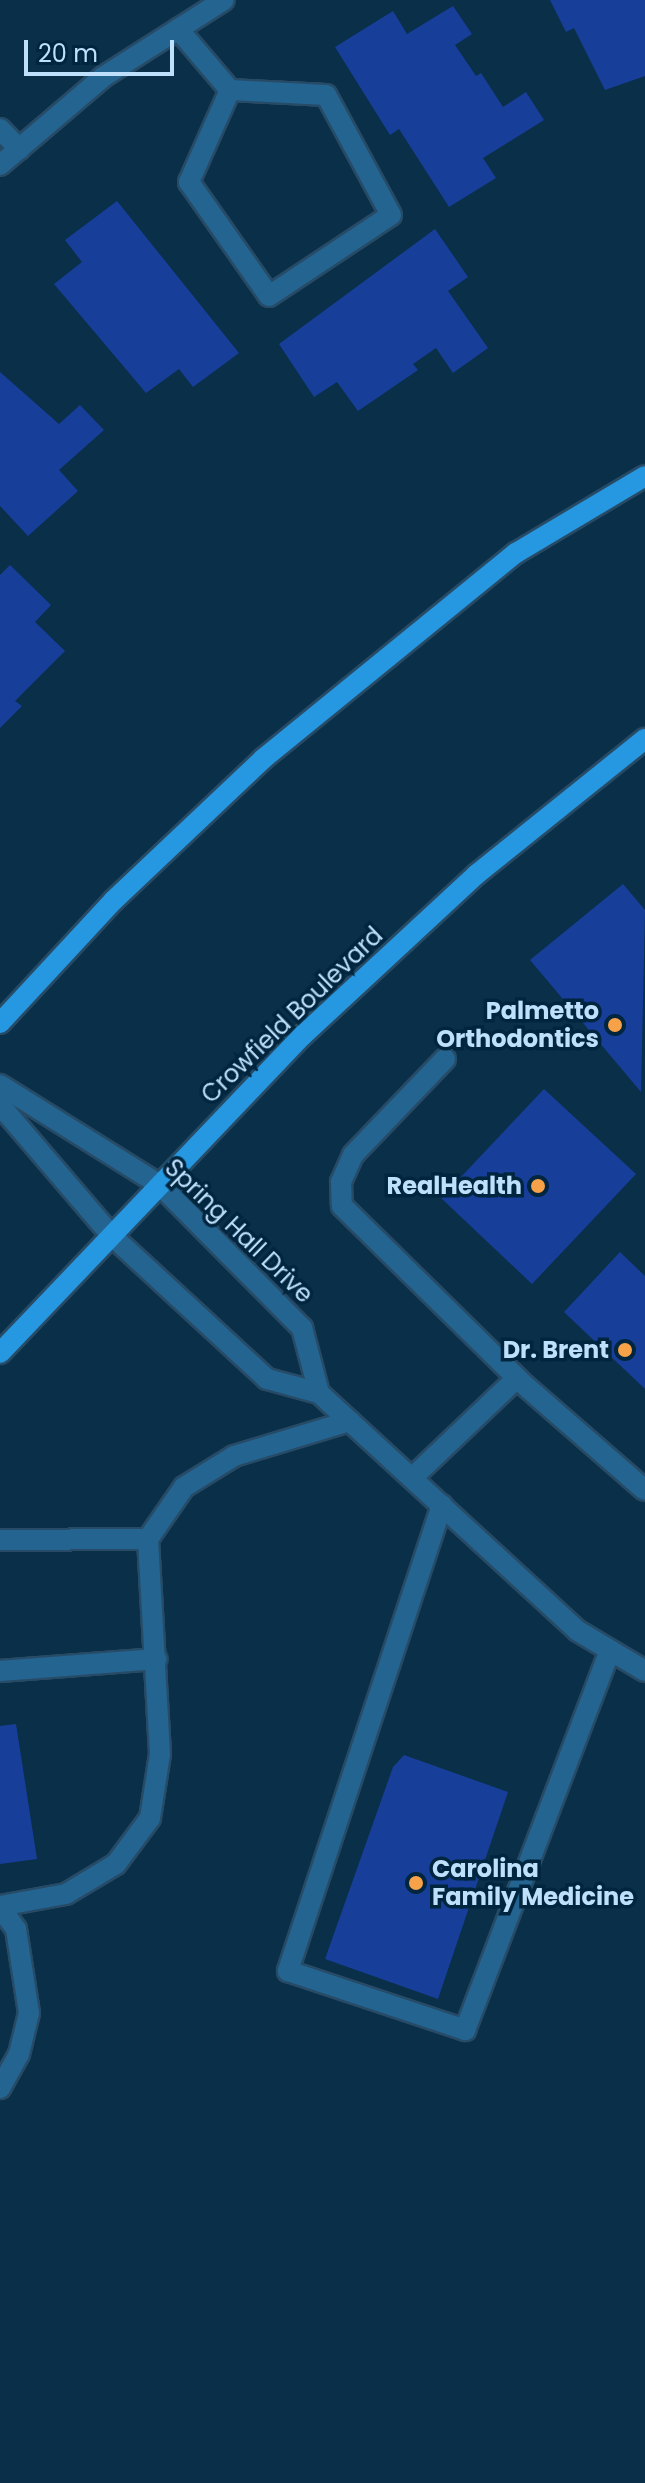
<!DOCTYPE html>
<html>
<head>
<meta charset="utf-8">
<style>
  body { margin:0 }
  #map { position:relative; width:645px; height:2483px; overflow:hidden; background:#0a2f49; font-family:Poppins,sans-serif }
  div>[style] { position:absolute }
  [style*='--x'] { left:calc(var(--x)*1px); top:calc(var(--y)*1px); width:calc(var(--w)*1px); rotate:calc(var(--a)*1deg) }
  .building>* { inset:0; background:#173f99 }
  .roads { filter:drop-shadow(2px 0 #274b66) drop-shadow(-2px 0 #274b66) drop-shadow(0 2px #274b66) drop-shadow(0 -2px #274b66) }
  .minor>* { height:20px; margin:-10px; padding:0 10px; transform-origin:10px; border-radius:10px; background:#246491 }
  .major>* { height:20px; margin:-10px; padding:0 10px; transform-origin:10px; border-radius:10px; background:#2698e1 }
  .dots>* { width:22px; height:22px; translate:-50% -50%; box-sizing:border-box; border:4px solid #00253e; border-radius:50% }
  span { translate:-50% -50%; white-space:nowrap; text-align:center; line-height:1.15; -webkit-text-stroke:7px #00253e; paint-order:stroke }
  .poi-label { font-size:24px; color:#bfe0fc; font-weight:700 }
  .right { translate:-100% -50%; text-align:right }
  .left { translate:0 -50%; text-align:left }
  .street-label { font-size:24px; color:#bfe0fc }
  .scale { position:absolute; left:24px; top:40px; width:150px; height:36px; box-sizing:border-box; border:4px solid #bfe0fc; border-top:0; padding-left:10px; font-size:24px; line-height:28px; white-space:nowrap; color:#bfe0fc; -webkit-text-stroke:6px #00253e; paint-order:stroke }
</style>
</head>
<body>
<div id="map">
  <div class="building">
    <i style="clip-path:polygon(550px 0,645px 0,645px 76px,605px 90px,574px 28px,566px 32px)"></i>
    <i style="clip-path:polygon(453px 6px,472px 34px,455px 45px,476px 76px,481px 73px,503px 107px,526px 92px,544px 120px,483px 158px,496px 178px,449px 207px,399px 129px,390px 135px,335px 47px,393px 11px,407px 34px)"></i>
    <i style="clip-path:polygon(117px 201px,239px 353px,193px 387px,179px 369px,146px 393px,54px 284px,82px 262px,65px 240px)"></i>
    <i style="clip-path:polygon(435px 229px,468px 277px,448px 291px,488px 348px,453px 373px,436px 348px,413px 364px,418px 370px,358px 411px,337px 382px,314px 397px,279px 344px)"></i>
    <i style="clip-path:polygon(0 372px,59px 424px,80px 405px,104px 430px,59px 470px,78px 491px,28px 536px,0 506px)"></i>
    <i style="clip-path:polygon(10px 565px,51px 605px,35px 622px,65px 651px,15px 701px,22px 706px,0 728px,0 575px)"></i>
    <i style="clip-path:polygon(623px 884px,645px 910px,641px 1092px,530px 960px)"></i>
    <i style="clip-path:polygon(544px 1089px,636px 1174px,532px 1284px,441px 1198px)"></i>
    <i style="clip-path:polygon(620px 1252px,645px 1276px,645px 1389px,564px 1312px)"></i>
    <i style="clip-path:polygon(16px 1724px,37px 1859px,0 1864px,0 1726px)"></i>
    <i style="clip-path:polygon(404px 1755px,508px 1792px,438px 1999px,325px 1959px,393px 1767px)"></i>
  </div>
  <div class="roads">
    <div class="minor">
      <i style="--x:178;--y:29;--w:80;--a:49.6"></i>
      <i style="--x:230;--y:90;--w:101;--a:114"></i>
      <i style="--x:189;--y:182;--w:139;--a:54.9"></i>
      <i style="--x:269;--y:296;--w:146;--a:-33.6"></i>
      <i style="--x:391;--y:215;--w:136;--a:-118.4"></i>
      <i style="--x:326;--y:95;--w:96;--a:-177"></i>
      <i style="--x:0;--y:129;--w:28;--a:46"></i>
      <i style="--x:0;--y:165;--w:135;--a:-40.5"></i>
      <i style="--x:103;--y:77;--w:143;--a:-32.5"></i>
      <i style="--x:445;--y:1059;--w:133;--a:133.8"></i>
      <i style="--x:353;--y:1155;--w:30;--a:114"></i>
      <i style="--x:341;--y:1182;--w:24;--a:88"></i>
      <i style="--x:342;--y:1206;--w:251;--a:44.5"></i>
      <i style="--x:521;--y:1382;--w:164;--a:41.1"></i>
      <i style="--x:0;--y:1085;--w:189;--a:32"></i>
      <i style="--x:160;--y:1185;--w:202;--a:45.2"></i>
      <i style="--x:302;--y:1328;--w:67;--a:75.3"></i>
      <i style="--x:319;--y:1393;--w:54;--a:-164.9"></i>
      <i style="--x:267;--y:1379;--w:212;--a:-137.3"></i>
      <i style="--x:111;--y:1235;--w:171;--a:-130.5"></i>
      <i style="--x:319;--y:1393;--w:352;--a:42.6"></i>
      <i style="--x:578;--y:1631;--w:78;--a:30.8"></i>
      <i style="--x:412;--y:1478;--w:145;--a:-43.6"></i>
      <i style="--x:442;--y:1505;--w:491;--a:108.3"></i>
      <i style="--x:288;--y:1971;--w:187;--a:18.4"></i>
      <i style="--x:465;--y:2030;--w:406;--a:-69.1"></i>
      <i style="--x:0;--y:1540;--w:148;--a:-0.4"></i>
      <i style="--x:0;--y:1671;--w:157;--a:-4.4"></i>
      <i style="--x:0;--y:1906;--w:67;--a:-10.3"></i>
      <i style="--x:66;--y:1894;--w:58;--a:-31"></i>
      <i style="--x:116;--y:1864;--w:57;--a:-53.5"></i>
      <i style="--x:150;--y:1818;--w:65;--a:-81.1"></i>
      <i style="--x:160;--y:1754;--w:215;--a:-93.2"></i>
      <i style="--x:148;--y:1539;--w:63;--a:-55.3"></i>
      <i style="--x:184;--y:1487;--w:59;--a:-31.8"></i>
      <i style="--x:234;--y:1456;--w:121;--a:-16.8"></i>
      <i style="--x:0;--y:1907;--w:27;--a:54"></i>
      <i style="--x:16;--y:1929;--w:85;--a:81.2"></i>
      <i style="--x:29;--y:2013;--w:42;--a:103.7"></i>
      <i style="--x:19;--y:2054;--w:39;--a:119"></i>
    </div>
    <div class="major">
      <i style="--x:0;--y:1023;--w:168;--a:-47.2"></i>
      <i style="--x:114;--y:900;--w:205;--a:-43.4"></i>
      <i style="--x:263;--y:759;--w:326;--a:-39.2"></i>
      <i style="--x:516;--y:553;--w:150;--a:-30.8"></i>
      <i style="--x:0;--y:1353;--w:438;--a:-46.4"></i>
      <i style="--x:302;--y:1036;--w:238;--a:-42.8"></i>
      <i style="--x:477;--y:874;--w:216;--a:-38.8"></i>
    </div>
  </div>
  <div class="dots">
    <i style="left:615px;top:1025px;background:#f7a149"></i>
    <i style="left:538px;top:1186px;background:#f7a149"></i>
    <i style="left:625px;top:1350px;background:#f7a149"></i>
    <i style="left:416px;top:1883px;background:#f7a149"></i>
  </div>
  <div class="poi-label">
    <span class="right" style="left:599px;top:1025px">Palmetto<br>Orthodontics</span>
    <span class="right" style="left:522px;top:1186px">RealHealth</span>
    <span class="right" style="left:609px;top:1350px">Dr. Brent</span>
    <span class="left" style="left:432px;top:1883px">Carolina<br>Family Medicine</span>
  </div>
  <div class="street-label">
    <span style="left:292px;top:1015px;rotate:-44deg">Crowfield Boulevard</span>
    <span style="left:239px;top:1231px;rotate:44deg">Spring Hall Drive</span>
  </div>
  <div class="scale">20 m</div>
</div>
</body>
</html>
